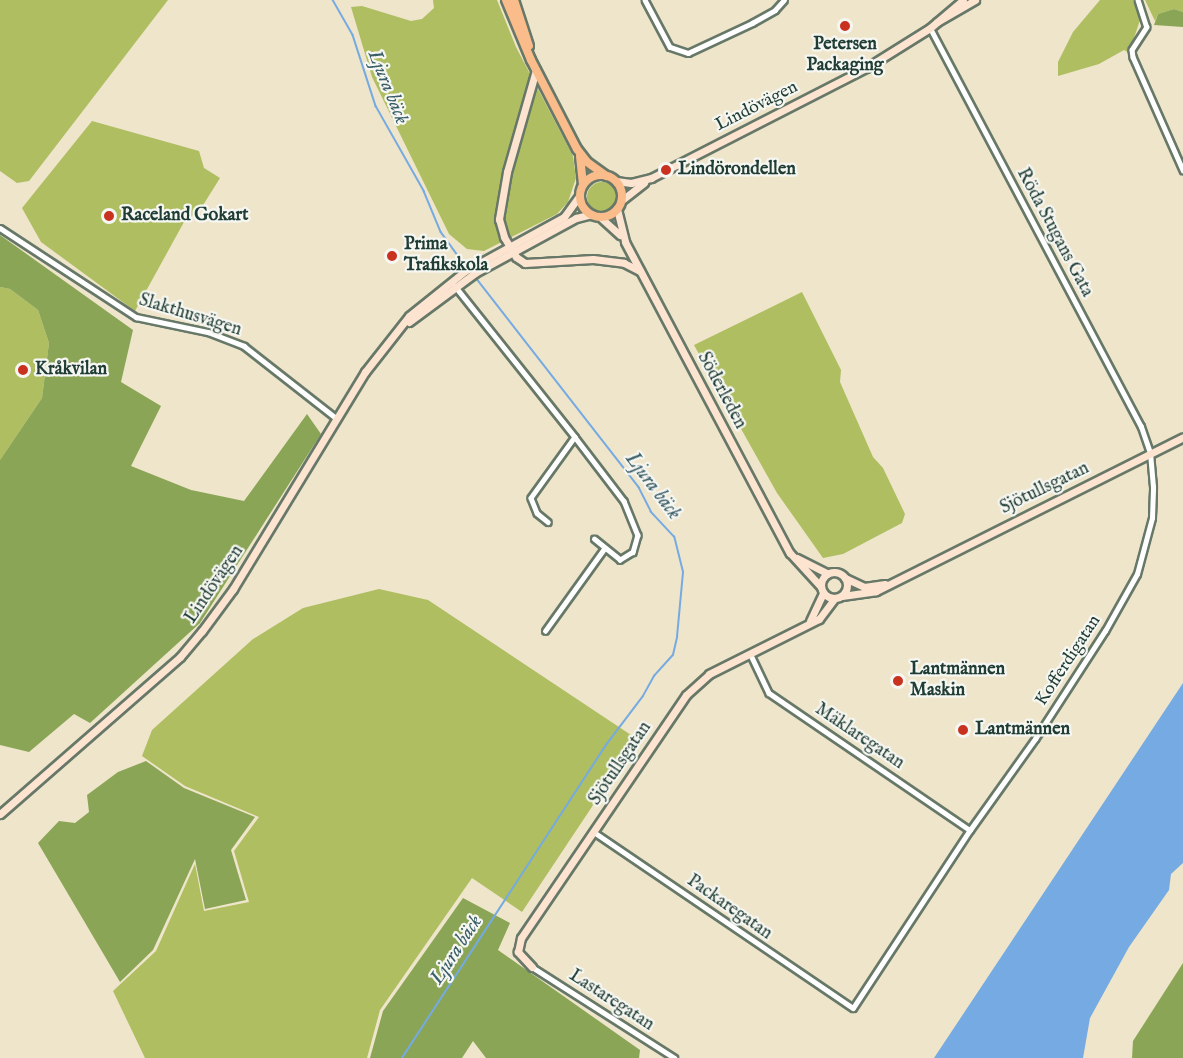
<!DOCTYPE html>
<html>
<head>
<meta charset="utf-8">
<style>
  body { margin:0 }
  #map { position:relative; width:1183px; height:1058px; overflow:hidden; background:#eee5ca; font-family:"IM FELL English",serif }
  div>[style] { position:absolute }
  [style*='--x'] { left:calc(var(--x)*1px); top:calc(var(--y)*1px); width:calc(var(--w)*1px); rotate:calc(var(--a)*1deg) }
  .green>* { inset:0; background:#aebe60 }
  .round { border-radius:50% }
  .forest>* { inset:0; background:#8aa556 }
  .water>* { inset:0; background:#75aae2 }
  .stream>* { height:1.5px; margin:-0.75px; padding:0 0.75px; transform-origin:0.75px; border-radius:0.75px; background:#75aae2 }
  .roads { filter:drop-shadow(2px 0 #677868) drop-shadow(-2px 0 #677868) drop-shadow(0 2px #677868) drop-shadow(0 -2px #677868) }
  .street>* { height:4.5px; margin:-2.25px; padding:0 2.25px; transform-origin:2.25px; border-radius:2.25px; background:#fff }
  .secondary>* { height:7px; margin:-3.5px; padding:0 3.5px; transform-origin:3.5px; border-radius:3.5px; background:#fde4d0 }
  .secondary>.ring { margin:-3.5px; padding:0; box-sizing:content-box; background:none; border:7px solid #fde4d0; border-radius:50% }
  .primary>* { height:8px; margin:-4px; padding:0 4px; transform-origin:4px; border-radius:4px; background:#f9bc8a }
  .primary>.ring { margin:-4px; padding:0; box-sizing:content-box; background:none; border:8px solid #f9bc8a; border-radius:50% }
  .dots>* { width:16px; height:16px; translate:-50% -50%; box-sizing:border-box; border:3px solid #f6f6f2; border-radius:50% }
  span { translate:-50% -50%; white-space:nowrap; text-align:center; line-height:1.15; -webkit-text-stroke:4.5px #f6f6f2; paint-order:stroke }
  .poi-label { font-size:18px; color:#1f3d34; font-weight:700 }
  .left { translate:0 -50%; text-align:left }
  .street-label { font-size:18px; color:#1f3d34 }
  .water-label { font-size:20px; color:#395e68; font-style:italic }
</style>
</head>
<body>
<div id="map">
  <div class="green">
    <i style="clip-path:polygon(0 0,168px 0,29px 181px,17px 183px,0 171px)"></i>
    <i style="clip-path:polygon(433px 0,497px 0,516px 47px,573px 156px,576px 178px,568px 202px,557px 214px,484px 251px,467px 249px,449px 234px,372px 77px,351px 7px,362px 6px,411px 21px,422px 19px,434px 8px)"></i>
    <i style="clip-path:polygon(1100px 0,1133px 0,1140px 20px,1129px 53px,1124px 50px,1099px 64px,1058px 76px,1058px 62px,1073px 32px)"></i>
    <i style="clip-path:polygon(1145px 0,1183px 0,1183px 12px,1174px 9px,1158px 14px,1155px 21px)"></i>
    <i style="clip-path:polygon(92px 121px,199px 151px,204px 168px,220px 178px,200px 210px,184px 222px,135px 311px,41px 242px,22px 208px)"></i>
    <i class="round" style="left:587px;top:182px;width:30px;height:30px"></i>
    <i style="clip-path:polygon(0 287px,10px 289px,38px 310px,49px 343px,42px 398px,0 460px)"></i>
    <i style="clip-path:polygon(802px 292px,841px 370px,840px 382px,873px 457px,883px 468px,905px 514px,902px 523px,843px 554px,823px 558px,777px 493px,694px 345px)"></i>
    <i style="clip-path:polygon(379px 589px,428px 600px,637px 739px,522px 912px,472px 878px,380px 1010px,367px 1058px,145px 1058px,113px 991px,156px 951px,195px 864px,204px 911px,249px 902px,234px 851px,259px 817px,185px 786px,142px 756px,152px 730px,253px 639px,303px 608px)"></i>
  </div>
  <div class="forest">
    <i style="clip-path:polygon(1174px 9px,1183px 12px,1183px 27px,1154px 25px,1158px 14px)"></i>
    <i style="clip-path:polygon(0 235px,133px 330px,121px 382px,161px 406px,131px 466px,191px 490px,244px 501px,307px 414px,321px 434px,200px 623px,90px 723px,74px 714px,29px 752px,0 745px,0 460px,42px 398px,49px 343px,38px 310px,10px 289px,0 287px)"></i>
    <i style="clip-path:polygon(146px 761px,184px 788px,255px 817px,231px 850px,246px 900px,205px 909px,195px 859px,153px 950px,120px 982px,38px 843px,59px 821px,75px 823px,89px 812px,87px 795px,118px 772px)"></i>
    <i style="clip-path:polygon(463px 898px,510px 923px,498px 950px,640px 1050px,639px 1058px,486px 1058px,473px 1041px,462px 1058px,370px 1058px,383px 1011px)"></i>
    <i style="clip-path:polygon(1183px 963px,1183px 1058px,1132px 1058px,1133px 1041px)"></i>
  </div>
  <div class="water">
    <i style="clip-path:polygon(1183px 683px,1183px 863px,1171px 874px,1169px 890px,1129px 947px,1090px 1018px,1083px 1058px,934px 1058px)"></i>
  </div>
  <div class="stream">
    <i style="--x:333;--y:0;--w:40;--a:60.3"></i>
    <i style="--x:353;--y:35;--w:75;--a:72.1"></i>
    <i style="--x:376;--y:106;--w:98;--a:60.5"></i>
    <i style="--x:424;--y:191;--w:44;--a:67.5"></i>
    <i style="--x:441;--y:232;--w:44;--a:54.2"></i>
    <i style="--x:402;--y:1058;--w:374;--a:-56.9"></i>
    <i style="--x:606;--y:745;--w:61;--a:-52.9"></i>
    <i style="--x:643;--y:696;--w:23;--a:-61"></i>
    <i style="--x:654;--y:676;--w:28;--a:-48"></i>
    <i style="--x:673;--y:655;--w:18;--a:-77"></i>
    <i style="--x:677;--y:637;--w:65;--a:-84.7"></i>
    <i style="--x:683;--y:572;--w:36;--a:-104"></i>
    <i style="--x:674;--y:537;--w:34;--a:-133"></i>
    <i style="--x:651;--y:512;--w:27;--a:-117"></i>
    <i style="--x:639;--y:488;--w:269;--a:-127.9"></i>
  </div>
  <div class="roads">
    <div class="street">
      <i style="--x:645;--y:0;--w:53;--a:62"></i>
      <i style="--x:670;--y:47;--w:19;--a:18"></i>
      <i style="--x:688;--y:53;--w:71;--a:-25.1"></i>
      <i style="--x:752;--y:23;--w:26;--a:-29"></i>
      <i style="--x:775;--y:10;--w:13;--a:-48"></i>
      <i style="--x:1138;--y:0;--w:28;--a:72"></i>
      <i style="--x:1147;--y:27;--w:27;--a:123"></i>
      <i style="--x:1132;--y:50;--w:7;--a:82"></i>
      <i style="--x:1133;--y:57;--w:124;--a:66.1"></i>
      <i style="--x:0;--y:228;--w:163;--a:33.2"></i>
      <i style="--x:136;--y:317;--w:74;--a:11.8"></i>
      <i style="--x:208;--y:332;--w:39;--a:21"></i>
      <i style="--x:244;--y:346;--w:117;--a:38"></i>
      <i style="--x:455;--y:286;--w:193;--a:51.5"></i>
      <i style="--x:575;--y:437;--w:75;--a:125.8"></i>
      <i style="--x:531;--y:498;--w:16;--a:68"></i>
      <i style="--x:537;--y:513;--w:14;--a:39"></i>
      <i style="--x:575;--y:437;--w:81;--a:52.6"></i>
      <i style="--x:624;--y:501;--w:37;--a:68"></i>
      <i style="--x:638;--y:535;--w:18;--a:106"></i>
      <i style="--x:633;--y:552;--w:15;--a:148"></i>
      <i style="--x:620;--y:560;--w:33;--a:-141"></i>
      <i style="--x:545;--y:631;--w:101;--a:-54.3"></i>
      <i style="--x:750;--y:653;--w:44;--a:64.6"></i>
      <i style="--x:769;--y:693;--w:243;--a:34.3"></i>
      <i style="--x:594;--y:832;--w:313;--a:34.2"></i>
      <i style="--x:853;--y:1008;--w:213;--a:-56.7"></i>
      <i style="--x:970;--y:830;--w:112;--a:-54.5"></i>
      <i style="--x:1035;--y:739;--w:129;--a:-57.1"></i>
      <i style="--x:1105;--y:631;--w:65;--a:-60.7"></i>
      <i style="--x:1137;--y:574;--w:58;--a:-75"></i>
      <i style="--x:1152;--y:518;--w:31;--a:-88"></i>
      <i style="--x:1153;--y:487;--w:34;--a:-95"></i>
      <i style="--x:1150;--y:453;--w:28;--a:-109"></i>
      <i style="--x:1141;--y:427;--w:451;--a:-117.9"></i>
      <i style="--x:532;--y:967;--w:169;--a:32.5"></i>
    </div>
    <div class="secondary">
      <i style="--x:937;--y:22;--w:44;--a:-30.1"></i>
      <i style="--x:536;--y:70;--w:106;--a:105.9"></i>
      <i style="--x:507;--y:172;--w:48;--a:99.7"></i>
      <i style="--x:499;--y:219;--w:19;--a:74"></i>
      <i style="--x:504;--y:237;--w:23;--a:59"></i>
      <i style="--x:516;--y:257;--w:11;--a:34"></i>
      <i style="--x:525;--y:263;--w:68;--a:-3.4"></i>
      <i style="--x:593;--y:259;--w:31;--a:7"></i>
      <i style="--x:624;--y:263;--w:18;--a:27"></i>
      <i style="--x:616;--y:181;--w:15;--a:8"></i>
      <i style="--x:631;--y:183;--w:21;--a:-14"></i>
      <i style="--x:651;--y:178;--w:242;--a:-27.1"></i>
      <i style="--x:866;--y:68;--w:75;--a:-32"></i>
      <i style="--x:930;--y:28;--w:43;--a:-40.3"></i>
      <i style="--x:622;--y:200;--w:28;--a:-38"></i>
      <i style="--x:617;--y:209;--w:34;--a:76"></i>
      <i style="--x:625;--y:242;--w:352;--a:62.1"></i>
      <i style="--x:790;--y:553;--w:46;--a:47.6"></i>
      <i style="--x:600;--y:217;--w:27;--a:42"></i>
      <i style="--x:409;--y:322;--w:82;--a:-36.6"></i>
      <i style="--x:475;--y:273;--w:115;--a:-28.6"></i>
      <i style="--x:576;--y:218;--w:16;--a:-14"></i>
      <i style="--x:797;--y:558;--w:34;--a:27"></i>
      <i class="ring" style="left:821px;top:572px;width:19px;height:19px"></i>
      <i style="--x:845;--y:578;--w:21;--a:25"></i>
      <i style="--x:864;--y:587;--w:21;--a:-8"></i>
      <i style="--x:842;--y:596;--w:34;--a:-8"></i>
      <i style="--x:876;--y:591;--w:343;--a:-26.6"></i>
      <i style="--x:810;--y:621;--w:31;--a:-65"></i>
      <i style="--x:0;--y:814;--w:239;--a:-41.1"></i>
      <i style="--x:180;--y:657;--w:34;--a:-50"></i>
      <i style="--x:202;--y:631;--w:52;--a:-53.6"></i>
      <i style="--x:233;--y:589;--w:254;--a:-58.7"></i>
      <i style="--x:365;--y:372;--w:71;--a:-51.8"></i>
      <i style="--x:409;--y:316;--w:72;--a:-38.8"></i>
      <i style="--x:465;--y:271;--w:113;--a:-28.6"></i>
      <i style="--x:564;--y:217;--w:27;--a:-54"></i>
      <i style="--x:532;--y:967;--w:21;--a:-133"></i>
      <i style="--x:518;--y:952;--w:14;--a:-78"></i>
      <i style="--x:521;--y:938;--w:294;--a:-55.8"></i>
      <i style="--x:686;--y:695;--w:31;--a:-42"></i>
      <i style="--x:709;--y:674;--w:123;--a:-26.6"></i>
      <i style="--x:819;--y:619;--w:26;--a:-53"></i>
    </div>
    <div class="primary">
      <i style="--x:506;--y:0;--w:65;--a:67.4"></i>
      <i style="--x:531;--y:60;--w:100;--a:62.7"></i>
      <i style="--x:577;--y:149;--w:16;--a:52"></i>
      <i style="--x:587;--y:162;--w:24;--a:36"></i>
      <i style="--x:514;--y:0;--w:48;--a:71.9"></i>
      <i style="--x:580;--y:156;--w:29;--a:84"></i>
      <i class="ring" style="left:580px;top:175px;width:34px;height:34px"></i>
    </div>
  </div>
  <div class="dots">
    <i style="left:845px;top:26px;background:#c8321e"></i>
    <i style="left:666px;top:170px;background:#c8321e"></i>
    <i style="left:109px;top:216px;background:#c8321e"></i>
    <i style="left:392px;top:256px;background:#c8321e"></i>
    <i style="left:23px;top:370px;background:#c8321e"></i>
    <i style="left:898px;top:681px;background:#c8321e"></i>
    <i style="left:963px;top:730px;background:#c8321e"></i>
  </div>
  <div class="poi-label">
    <span style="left:845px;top:56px">Petersen<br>Packaging</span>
    <span class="left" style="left:678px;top:170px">Lindörondellen</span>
    <span class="left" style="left:121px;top:216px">Raceland Gokart</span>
    <span class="left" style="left:404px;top:256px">Prima<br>Trafikskola</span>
    <span class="left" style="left:35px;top:370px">Kråkvilan</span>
    <span class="left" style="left:910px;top:681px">Lantmännen<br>Maskin</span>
    <span class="left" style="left:975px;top:730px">Lantmännen</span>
  </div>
  <div class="street-label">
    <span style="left:757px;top:107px;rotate:-27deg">Lindövägen</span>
    <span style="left:1054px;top:233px;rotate:62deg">Röda Stugans Gata</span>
    <span style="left:190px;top:316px;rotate:17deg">Slakthusvägen</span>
    <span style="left:721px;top:391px;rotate:62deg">Söderleden</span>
    <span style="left:1045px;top:489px;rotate:-26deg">Sjötullsgatan</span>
    <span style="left:215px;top:585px;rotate:-56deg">Lindövägen</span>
    <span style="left:1069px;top:661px;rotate:-57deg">Kofferdigatan</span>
    <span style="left:859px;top:737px;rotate:34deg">Mäklaregatan</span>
    <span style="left:621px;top:764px;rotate:-56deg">Sjötullsgatan</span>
    <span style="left:729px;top:908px;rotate:35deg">Packaregatan</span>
    <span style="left:611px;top:1001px;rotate:33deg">Lastaregatan</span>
  </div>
  <div class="water-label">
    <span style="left:388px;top:87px;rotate:68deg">Ljura bäck</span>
    <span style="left:653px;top:486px;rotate:53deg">Ljura bäck</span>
    <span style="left:456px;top:950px;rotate:-57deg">Ljura bäck</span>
  </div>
</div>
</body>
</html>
